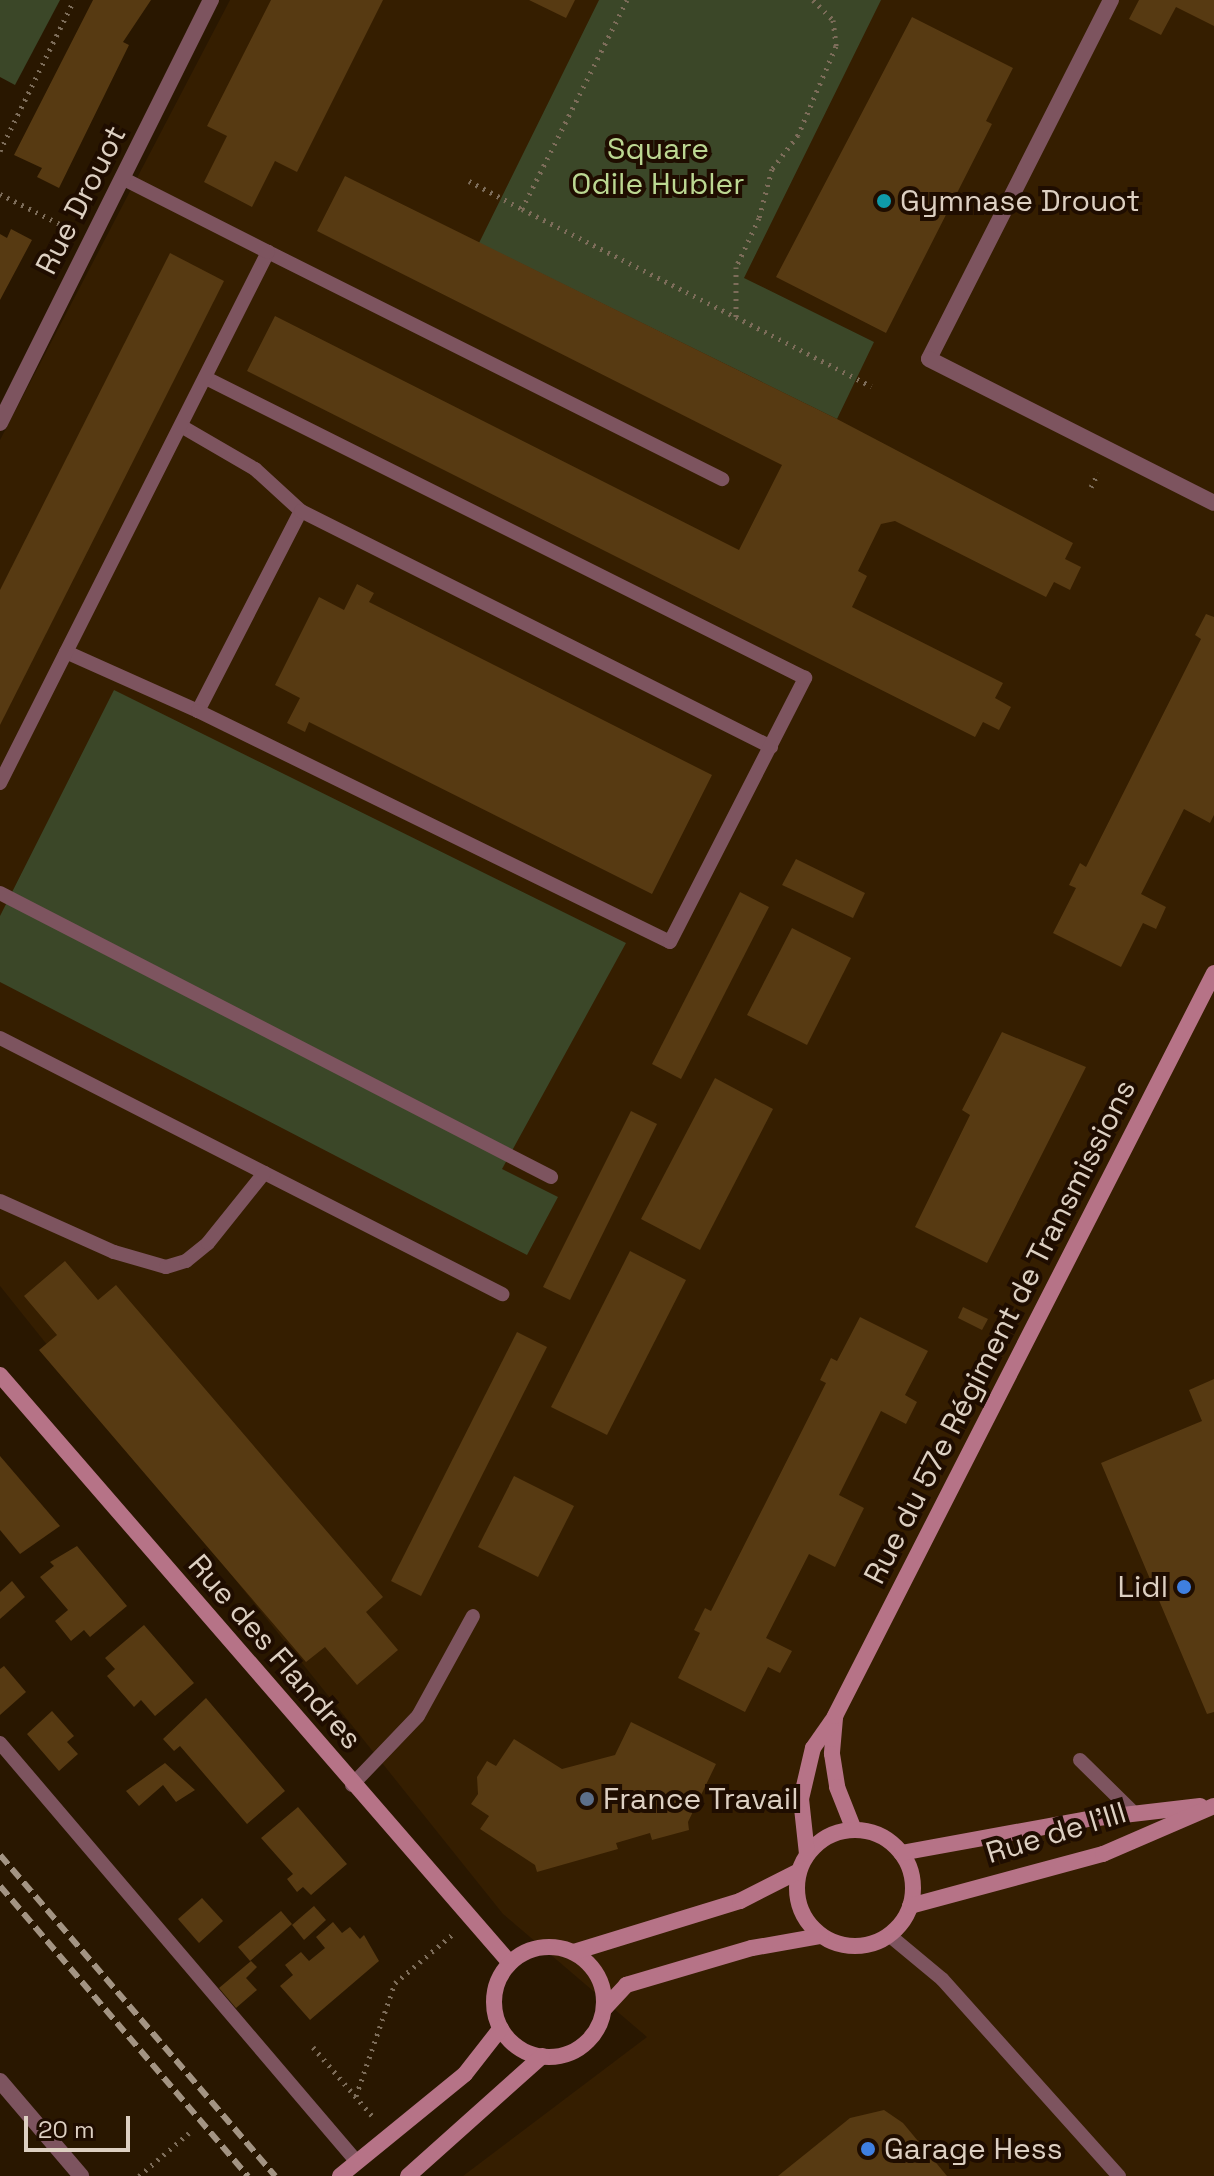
<!DOCTYPE html>
<html>
<head>
<meta charset="utf-8">
<style>
  body { margin:0 }
  #map { position:relative; width:1214px; height:2176px; overflow:hidden; background:#291700; font-family:"Space Grotesk",sans-serif }
  div>[style] { position:absolute }
  [style*='--x'] { left:calc(var(--x)*1px); top:calc(var(--y)*1px); width:calc(var(--w)*1px); rotate:calc(var(--a)*1deg) }
  .built>* { inset:0; background:#351e00 }
  .green>* { inset:0; background:#3b4728 }
  .building>* { inset:0; background:#573a12 }
  .path>* { height:5px; margin-top:-2.5px; transform-origin:0; background:repeating-linear-gradient(90deg,#7d6d5a 0 2px,transparent 0 8px) }
  .lane>* { height:14px; margin:-7px; padding:0 7px; transform-origin:7px; border-radius:7px; background:#7d545f }
  .street>* { height:16px; margin:-8px; padding:0 8px; transform-origin:8px; border-radius:8px; background:#7d545f }
  .secondary>* { height:16px; margin:-8px; padding:0 8px; transform-origin:8px; border-radius:8px; background:#b67387 }
  .secondary>.ring { margin:-8px; padding:0; box-sizing:content-box; background:none; border:16px solid #b67387; border-radius:50% }
  .rail>* { height:6px; margin-top:-3px; transform-origin:0; background:repeating-linear-gradient(90deg,#a39483 0 12px,transparent 0 18px) }
  .dots>* { width:22px; height:22px; translate:-50% -50%; box-sizing:border-box; border:4px solid #1f0d00; border-radius:50% }
  span { translate:-50% -50%; white-space:nowrap; text-align:center; line-height:1.15; -webkit-text-stroke:8px #1f0d00; paint-order:stroke }
  .park-label { font-size:30px; color:#bcd892 }
  .street-label { font-size:30px; color:#ddd0c2 }
  .poi-label { font-size:30px; color:#ddd0c2 }
  .left { translate:0 -50%; text-align:left }
  .right { translate:-100% -50%; text-align:right }
  .scale { position:absolute; left:24px; top:2116px; width:106px; height:36px; box-sizing:border-box; border:4px solid #ddd0c2; border-top:0; padding-left:10px; font-size:24px; line-height:28px; white-space:nowrap; color:#ddd0c2; -webkit-text-stroke:6px #1f0d00; paint-order:stroke }
</style>
</head>
<body>
<div id="map">
  <div class="built">
    <i style="clip-path:polygon(230px 0,1214px 0,1214px 2176px,463px 2176px,647px 2037px,503px 1914px,0 1286px,0 440px)"></i>
  </div>
  <div class="green">
    <i style="clip-path:polygon(0 0,60px 0,15px 85px,0 77px)"></i>
    <i style="clip-path:polygon(599px 0,881px 0,744px 278px,874px 342px,837px 419px,479px 243px)"></i>
    <i style="clip-path:polygon(114px 690px,626px 943px,502px 1169px,558px 1197px,527px 1255px,0 982px,0 916px)"></i>
  </div>
  <div class="building">
    <i style="clip-path:polygon(93px 0,151px 0,123px 42px,129px 45px,59px 188px,37px 177px,42px 168px,14px 155px)"></i>
    <i style="clip-path:polygon(271px 0,383px 0,297px 172px,275px 161px,252px 207px,204px 182px,227px 136px,207px 126px)"></i>
    <i style="clip-path:polygon(529px 0,575px 0,566px 18px)"></i>
    <i style="clip-path:polygon(1139px 0,1214px 0,1214px 26px,1176px 7px,1161px 35px,1129px 19px)"></i>
    <i style="clip-path:polygon(912px 17px,1013px 68px,986px 121px,992px 124px,886px 333px,776px 277px)"></i>
    <i style="clip-path:polygon(345px 176px,837px 419px,1073px 543px,1065px 559px,1081px 567px,1070px 590px,1054px 582px,1046px 597px,895px 521px,881px 524px,858px 571px,867px 576px,852px 607px,1003px 683px,995px 698px,1011px 707px,999px 730px,983px 722px,975px 737px,247px 371px,275px 316px,739px 550px,782px 465px,317px 231px)"></i>
    <i style="clip-path:polygon(11px 229px,32px 240px,0 300px,0 234px,7px 238px)"></i>
    <i style="clip-path:polygon(170px 253px,224px 281px,0 725px,0 590px)"></i>
    <i style="clip-path:polygon(357px 584px,374px 593px,369px 602px,712px 775px,652px 894px,309px 722px,305px 732px,287px 723px,300px 698px,275px 685px,319px 597px,344px 610px)"></i>
    <i style="clip-path:polygon(1206px 614px,1214px 617px,1214px 815px,1210px 823px,1184px 809px,1141px 894px,1166px 907px,1156px 929px,1143px 923px,1121px 967px,1053px 933px,1076px 888px,1069px 885px,1080px 863px,1086px 867px,1201px 639px,1195px 635px)"></i>
    <i style="clip-path:polygon(796px 859px,865px 893px,853px 918px,782px 885px)"></i>
    <i style="clip-path:polygon(740px 892px,769px 907px,681px 1079px,652px 1064px)"></i>
    <i style="clip-path:polygon(792px 928px,851px 958px,807px 1045px,747px 1015px)"></i>
    <i style="clip-path:polygon(1002px 1032px,1086px 1067px,987px 1263px,915px 1227px,970px 1115px,962px 1110px)"></i>
    <i style="clip-path:polygon(715px 1078px,773px 1109px,700px 1250px,641px 1219px)"></i>
    <i style="clip-path:polygon(631px 1111px,657px 1124px,570px 1300px,543px 1287px)"></i>
    <i style="clip-path:polygon(630px 1251px,686px 1280px,607px 1435px,551px 1407px)"></i>
    <i style="clip-path:polygon(65px 1261px,98px 1300px,116px 1285px,383px 1597px,366px 1612px,398px 1650px,357px 1685px,325px 1647px,306px 1662px,39px 1350px,57px 1335px,24px 1296px)"></i>
    <i style="clip-path:polygon(963px 1307px,988px 1319px,982px 1330px,958px 1318px)"></i>
    <i style="clip-path:polygon(860px 1317px,928px 1351px,905px 1395px,917px 1402px,906px 1424px,881px 1411px,839px 1495px,864px 1508px,835px 1567px,809px 1554px,766px 1638px,792px 1651px,780px 1673px,768px 1667px,745px 1712px,678px 1678px,700px 1633px,694px 1630px,705px 1608px,711px 1611px,826px 1383px,820px 1380px,831px 1358px,837px 1361px)"></i>
    <i style="clip-path:polygon(517px 1332px,547px 1347px,421px 1596px,391px 1581px)"></i>
    <i style="clip-path:polygon(1214px 1379px,1214px 1712px,1207px 1714px,1101px 1463px,1202px 1421px,1189px 1390px)"></i>
    <i style="clip-path:polygon(0 1456px,60px 1526px,20px 1554px,0 1530px)"></i>
    <i style="clip-path:polygon(514px 1476px,574px 1506px,538px 1577px,478px 1547px)"></i>
    <i style="clip-path:polygon(77px 1546px,127px 1606px,90px 1637px,84px 1630px,71px 1641px,55px 1621px,68px 1610px,40px 1577px,54px 1566px,50px 1562px)"></i>
    <i style="clip-path:polygon(12px 1581px,25px 1597px,0 1619px,0 1592px)"></i>
    <i style="clip-path:polygon(144px 1625px,194px 1683px,155px 1716px,141px 1700px,134px 1707px,107px 1676px,115px 1669px,105px 1658px)"></i>
    <i style="clip-path:polygon(4px 1666px,26px 1692px,0 1715px,0 1669px)"></i>
    <i style="clip-path:polygon(206px 1698px,285px 1791px,247px 1824px,180px 1746px,174px 1751px,163px 1739px)"></i>
    <i style="clip-path:polygon(52px 1711px,74px 1736px,67px 1742px,78px 1754px,59px 1771px,27px 1734px)"></i>
    <i style="clip-path:polygon(631px 1722px,716px 1764px,688px 1822px,689px 1830px,652px 1840px,650px 1833px,616px 1843px,618px 1849px,537px 1872px,535px 1865px,480px 1829px,489px 1816px,471px 1804px,478px 1794px,477px 1777px,487px 1761px,496px 1766px,514px 1739px,562px 1769px,615px 1755px)"></i>
    <i style="clip-path:polygon(165px 1763px,195px 1790px,176px 1802px,163px 1785px,139px 1806px,126px 1791px)"></i>
    <i style="clip-path:polygon(298px 1807px,347px 1864px,311px 1895px,303px 1887px,297px 1892px,287px 1879px,293px 1874px,261px 1838px)"></i>
    <i style="clip-path:polygon(202px 1898px,223px 1921px,199px 1943px,178px 1919px)"></i>
    <i style="clip-path:polygon(314px 1906px,326px 1920px,304px 1940px,292px 1925px)"></i>
    <i style="clip-path:polygon(281px 1911px,292px 1924px,250px 1961px,238px 1947px)"></i>
    <i style="clip-path:polygon(333px 1922px,342px 1933px,350px 1927px,360px 1939px,364px 1935px,379px 1961px,310px 2020px,280px 1986px,293px 1975px,285px 1965px,301px 1952px,309px 1961px,325px 1948px,316px 1937px)"></i>
    <i style="clip-path:polygon(251px 1961px,257px 1967px,246px 1978px,257px 1990px,236px 2008px,219px 1988px)"></i>
    <i style="clip-path:polygon(884px 2110px,903px 2123px,947px 2176px,778px 2176px,850px 2118px)"></i>
  </div>
  <div class="path">
    <i style="--x:627;--y:0;--w:234;--a:116.7"></i>
    <i style="--x:522;--y:209;--w:240;--a:26.8"></i>
    <i style="--x:813;--y:0;--w:28;--a:45"></i>
    <i style="--x:833;--y:20;--w:26;--a:83"></i>
    <i style="--x:836;--y:46;--w:97;--a:113.1"></i>
    <i style="--x:798;--y:135;--w:43;--a:127.4"></i>
    <i style="--x:772;--y:169;--w:51;--a:104.9"></i>
    <i style="--x:759;--y:218;--w:54;--a:115.1"></i>
    <i style="--x:736;--y:267;--w:50;--a:90"></i>
    <i style="--x:736;--y:317;--w:152;--a:27.1"></i>
    <i style="--x:0;--y:151;--w:168;--a:-63.9"></i>
    <i style="--x:469;--y:181;--w:60;--a:27.8"></i>
    <i style="--x:0;--y:194;--w:76;--a:26.6"></i>
    <i style="--x:1091;--y:487;--w:16;--a:-63"></i>
    <i style="--x:313;--y:2047;--w:94;--a:49.3"></i>
    <i style="--x:356;--y:2096;--w:120;--a:-71"></i>
    <i style="--x:395;--y:1983;--w:76;--a:-40.2"></i>
    <i style="--x:139;--y:2176;--w:66;--a:-40.7"></i>
  </div>
  <div class="lane">
    <i style="--x:268;--y:252;--w:508;--a:26.57"></i>
    <i style="--x:181;--y:426;--w:86;--a:30.2"></i>
    <i style="--x:255;--y:469;--w:62;--a:42.4"></i>
    <i style="--x:66;--y:652;--w:145;--a:24.1"></i>
    <i style="--x:198;--y:711;--w:225;--a:-62.8"></i>
    <i style="--x:301;--y:511;--w:526;--a:26.66"></i>
    <i style="--x:198;--y:711;--w:525;--a:26.08"></i>
    <i style="--x:670;--y:942;--w:297;--a:-62.9"></i>
    <i style="--x:805;--y:678;--w:670;--a:-153.4"></i>
    <i style="--x:0;--y:783;--w:595;--a:-63.22"></i>
    <i style="--x:268;--y:252;--w:161;--a:-153.1"></i>
    <i style="--x:0;--y:893;--w:620;--a:27.27"></i>
    <i style="--x:0;--y:1038;--w:564;--a:27.02"></i>
    <i style="--x:0;--y:1201;--w:125;--a:24.1"></i>
    <i style="--x:114;--y:1252;--w:54;--a:16.1"></i>
    <i style="--x:166;--y:1267;--w:21;--a:-17"></i>
    <i style="--x:186;--y:1261;--w:28;--a:-39"></i>
    <i style="--x:208;--y:1243;--w:90;--a:-51.3"></i>
    <i style="--x:0;--y:1743;--w:550;--a:49.57"></i>
    <i style="--x:1080;--y:1760;--w:77;--a:44.5"></i>
    <i style="--x:352;--y:1785;--w:95;--a:-46.3"></i>
    <i style="--x:418;--y:1716;--w:114;--a:-61.2"></i>
    <i style="--x:889;--y:1935;--w:69;--a:39.7"></i>
    <i style="--x:942;--y:1979;--w:265;--a:48.1"></i>
  </div>
  <div class="street">
    <i style="--x:1111;--y:0;--w:402;--a:116.9"></i>
    <i style="--x:929;--y:359;--w:319;--a:26.8"></i>
    <i style="--x:0;--y:423;--w:473;--a:-63.5"></i>
    <i style="--x:0;--y:2081;--w:125;--a:49.5"></i>
  </div>
  <div class="secondary">
    <i style="--x:0;--y:1375;--w:778;--a:49.06"></i>
    <i style="--x:835;--y:1718;--w:36;--a:95"></i>
    <i style="--x:832;--y:1754;--w:33;--a:81"></i>
    <i style="--x:837;--y:1787;--w:46;--a:68.4"></i>
    <i class="ring" style="left:797px;top:1830px;width:100px;height:100px"></i>
    <i style="--x:901;--y:1853;--w:191;--a:-10.3"></i>
    <i style="--x:1089;--y:1819;--w:112;--a:-6.7"></i>
    <i style="--x:807;--y:1854;--w:55;--a:-96.2"></i>
    <i style="--x:801;--y:1799;--w:52;--a:-76.8"></i>
    <i style="--x:813;--y:1748;--w:39;--a:-55"></i>
    <i style="--x:835;--y:1716;--w:834;--a:-62.97"></i>
    <i style="--x:910;--y:1906;--w:200;--a:-15.1"></i>
    <i style="--x:1103;--y:1854;--w:121;--a:-23.4"></i>
    <i class="ring" style="left:494px;top:1947px;width:94px;height:94px"></i>
    <i style="--x:574;--y:1952;--w:174;--a:-17.1"></i>
    <i style="--x:740;--y:1901;--w:66;--a:-27"></i>
    <i style="--x:604;--y:2009;--w:33;--a:-47"></i>
    <i style="--x:626;--y:1985;--w:131;--a:-16.4"></i>
    <i style="--x:752;--y:1948;--w:70;--a:-9.9"></i>
    <i style="--x:340;--y:2176;--w:161;--a:-39.2"></i>
    <i style="--x:465;--y:2074;--w:58;--a:-52"></i>
    <i style="--x:408;--y:2176;--w:180;--a:-41.8"></i>
  </div>
  <div class="rail">
    <i style="--x:0;--y:1855;--w:423;--a:49.4"></i>
    <i style="--x:0;--y:1886;--w:382;--a:49.5"></i>
  </div>
  <div class="dots">
    <i style="left:884px;top:201px;background:#0f9aa8"></i>
    <i style="left:1184px;top:1587px;background:#3f7fe0"></i>
    <i style="left:587px;top:1799px;background:#5c6f8a"></i>
    <i style="left:868px;top:2149px;background:#3f7fe0"></i>
  </div>
  <div class="park-label">
    <span style="left:658px;top:166px">Square<br>Odile Hubler</span>
  </div>
  <div class="street-label">
    <span style="left:81px;top:200px;rotate:-63deg">Rue Drouot</span>
    <span style="left:1000px;top:1332px;rotate:-63deg">Rue du 57e Régiment de Transmissions</span>
    <span style="left:275px;top:1652px;rotate:49deg">Rue des Flandres</span>
    <span style="left:1056px;top:1833px;rotate:-17deg">Rue de l'Ill</span>
  </div>
  <div class="poi-label">
    <span class="left" style="left:900px;top:201px">Gymnase Drouot</span>
    <span class="right" style="left:1168px;top:1587px">Lidl</span>
    <span class="left" style="left:603px;top:1799px">France Travail</span>
    <span class="left" style="left:884px;top:2149px">Garage Hess</span>
  </div>
  <div class="scale">20 m</div>
</div>
</body>
</html>
